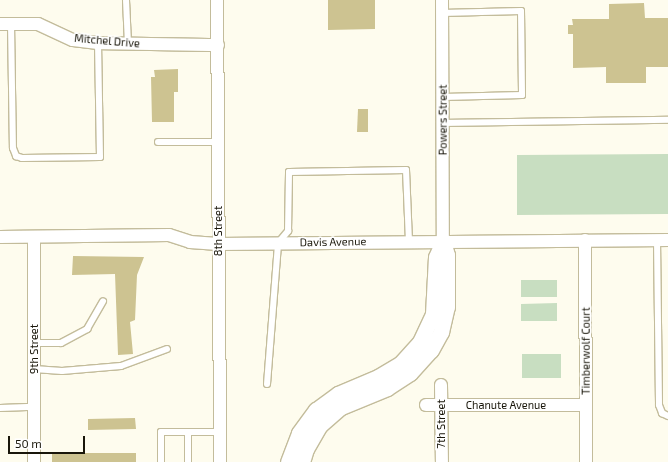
<!DOCTYPE html>
<html>
<head>
<meta charset="utf-8">
<style>
	body { margin:0 }
	#map { position:relative; width:668px; height:462px; overflow:hidden; background:#fefcee; font-family:"Exo 2",sans-serif }
	div>[style] { position:absolute }
	.green>* { inset:0; background:#c8dec1 }
	.building>* { inset:0; background:#cdc391 }
	.roads { filter:drop-shadow(1px 0 #c3bc9b) drop-shadow(-1px 0 #c3bc9b) drop-shadow(0 1px #c3bc9b) drop-shadow(0 -1px #c3bc9b) }
	.service>* { height:6px; margin:-3px; padding:0 3px; transform-origin:3px; border-radius:3px; background:#fff }
	.minor>* { height:12px; margin:-6px; padding:0 6px; transform-origin:6px; border-radius:6px; background:#fff }
	.tertiary>* { height:15px; margin:-7.5px; padding:0 7.5px; transform-origin:7.5px; border-radius:7.5px; background:#fff }
	span { translate:-50% -50%; white-space:nowrap; text-align:center; line-height:1.15; -webkit-text-stroke:3.5px #fff; paint-order:stroke }
	.street-label { font-size:11px; color:#19160a }
	.scale { position:absolute; left:8px; top:436px; width:77px; height:18px; box-sizing:border-box; border:2px solid #19160a; border-top:0; padding-left:5px; font-size:12px; line-height:14px; white-space:nowrap; color:#19160a; -webkit-text-stroke:3px #fff; paint-order:stroke }
</style>
</head>
<body>
<div id="map">
	<div class="green">
		<i style="clip-path:polygon(668px 154px,668px 214px,517px 215px,517px 155px)"></i>
		<i style="clip-path:polygon(521px 280px,557px 280px,557px 297px,521px 297px)"></i>
		<i style="clip-path:polygon(557px 303px,557px 321px,521px 321px,521px 304px)"></i>
		<i style="clip-path:polygon(561px 354px,561px 378px,522px 378px,522px 354px)"></i>
	</div>
	<div class="building">
		<i style="clip-path:polygon(328px 0,375px 0,375px 29px,328px 30px)"></i>
		<i style="clip-path:polygon(644px 3px,645px 18px,668px 18px,668px 67px,646px 67px,646px 83px,606px 83px,606px 67px,573px 68px,573px 34px,568px 34px,568px 25px,573px 25px,572px 19px,609px 19px,609px 4px)"></i>
		<i style="clip-path:polygon(178px 69px,178px 92px,174px 92px,174px 122px,152px 122px,151px 77px,155px 77px,154px 70px)"></i>
		<i style="clip-path:polygon(358px 109px,368px 109px,368px 132px,357px 132px)"></i>
		<i style="clip-path:polygon(73px 256px,144px 257px,137px 275px,135px 320px,130px 322px,133px 354px,118px 355px,115px 274px,72px 275px)"></i>
		<i style="clip-path:polygon(135px 418px,136px 429px,88px 430px,88px 419px)"></i>
		<i style="clip-path:polygon(52px 453px,136px 453px,136px 462px,52px 462px)"></i>
	</div>
	<div class="roads">
		<div class="service">
			<i style="left:126px;top:0;width:44px;rotate:87.4deg"></i>
			<i style="left:442px;top:13px;width:79px;rotate:-1.5deg"></i>
			<i style="left:521px;top:11px;width:84px;rotate:89.3deg"></i>
			<i style="left:522px;top:95px;width:79px;rotate:178.5deg"></i>
			<i style="left:11px;top:24px;width:124px;rotate:89.1deg"></i>
			<i style="left:13px;top:148px;width:9px;rotate:69deg"></i>
			<i style="left:16px;top:156px;width:6px;rotate:18deg"></i>
			<i style="left:22px;top:158px;width:78px;rotate:-0.7deg"></i>
			<i style="left:100px;top:157px;width:114px;rotate:-91deg"></i>
			<i style="left:443px;top:123px;width:225px;rotate:-0.8deg"></i>
			<i style="left:158px;top:142px;width:60px"></i>
			<i style="left:657px;top:240px;width:165px;rotate:89.3deg"></i>
			<i style="left:659px;top:405px;width:9px;rotate:69deg"></i>
			<i style="left:662px;top:413px;width:7px;rotate:27deg"></i>
			<i style="left:34px;top:343px;width:27px"></i>
			<i style="left:61px;top:343px;width:30px;rotate:-28deg"></i>
			<i style="left:87px;top:329px;width:32px;rotate:-60deg"></i>
			<i style="left:34px;top:369px;width:28px;rotate:4deg"></i>
			<i style="left:62px;top:371px;width:59px;rotate:-4.8deg"></i>
			<i style="left:121px;top:366px;width:49px;rotate:-20.3deg"></i>
			<i style="left:267px;top:384px;width:141px;rotate:-85.5deg"></i>
			<i style="left:278px;top:243px;width:16px;rotate:-50deg"></i>
			<i style="left:288px;top:231px;width:59px;rotate:-89deg"></i>
			<i style="left:289px;top:172px;width:117px;rotate:-1deg"></i>
			<i style="left:406px;top:170px;width:71px;rotate:87.6deg"></i>
			<i style="left:0;top:408px;width:34px;rotate:-2deg"></i>
			<i style="left:188px;top:432px;width:32px"></i>
			<i style="left:161px;top:462px;width:30px;rotate:-90deg"></i>
			<i style="left:161px;top:432px;width:27px"></i>
			<i style="left:188px;top:432px;width:30px;rotate:90deg"></i>
		</div>
		<div class="minor">
			<i style="left:217px;top:0;width:462px;rotate:89.6deg"></i>
			<i style="left:442px;top:0;width:241px;rotate:89.8deg"></i>
			<i style="left:0;top:24px;width:38px"></i>
			<i style="left:38px;top:24px;width:38px;rotate:25deg"></i>
			<i style="left:73px;top:40px;width:25px;rotate:7deg"></i>
			<i style="left:98px;top:43px;width:120px;rotate:1deg"></i>
			<i style="left:0;top:237px;width:169px;rotate:-0.7deg"></i>
			<i style="left:169px;top:235px;width:22px;rotate:18deg"></i>
			<i style="left:190px;top:242px;width:28px;rotate:4deg"></i>
			<i style="left:218px;top:244px;width:450px;rotate:-0.5deg"></i>
			<i style="left:34px;top:237px;width:225px;rotate:90deg"></i>
			<i style="left:585px;top:240px;width:222px;rotate:89.7deg"></i>
			<i style="left:441px;top:385px;width:77px;rotate:89.3deg"></i>
			<i style="left:426px;top:405px;width:160px"></i>
		</div>
		<div class="tertiary">
			<i style="left:288px;top:462px;width:31px;rotate:-69deg"></i>
			<i style="left:299px;top:433px;width:29px;rotate:-54deg"></i>
			<i style="left:316px;top:410px;width:27px;rotate:-36deg"></i>
			<i style="left:338px;top:394px;width:43px;rotate:-23deg"></i>
			<i style="left:378px;top:377px;width:27px;rotate:-31deg"></i>
			<i style="left:401px;top:363px;width:28px;rotate:-48deg"></i>
			<i style="left:420px;top:342px;width:31px;rotate:-65deg"></i>
			<i style="left:433px;top:314px;width:57px;rotate:-87deg"></i>
			<i style="left:436px;top:257px;width:17px;rotate:-66deg"></i>
			<i style="left:302px;top:462px;width:14px;rotate:-73deg"></i>
			<i style="left:306px;top:449px;width:28px;rotate:-60deg"></i>
			<i style="left:320px;top:425px;width:28px;rotate:-41deg"></i>
			<i style="left:341px;top:407px;width:50px;rotate:-22.4deg"></i>
			<i style="left:387px;top:388px;width:27px;rotate:-33deg"></i>
			<i style="left:410px;top:373px;width:31px;rotate:-48deg"></i>
			<i style="left:431px;top:350px;width:21px;rotate:-61deg"></i>
			<i style="left:441px;top:332px;width:26px;rotate:-77deg"></i>
			<i style="left:447px;top:307px;width:52px;rotate:-90deg"></i>
			<i style="left:447px;top:255px;width:15px;rotate:-106deg"></i>
		</div>
	</div>
	<div class="street-label">
		<span style="left:107px;top:41px;rotate:5deg">Mitchel Drive</span>
		<span style="left:443px;top:120px;rotate:-90deg">Powers Street</span>
		<span style="left:218px;top:231px;rotate:-90deg">8th Street</span>
		<span style="left:333px;top:242px;rotate:-1deg">Davis Avenue</span>
		<span style="left:34px;top:349px;rotate:-90deg">9th Street</span>
		<span style="left:586px;top:351px;rotate:-90deg">Timberwolf Court</span>
		<span style="left:506px;top:405px">Chanute Avenue</span>
		<span style="left:441px;top:424px;rotate:-90deg">7th Street</span>
	</div>
	<div class="scale">50 m</div>
</div>
</body>
</html>
